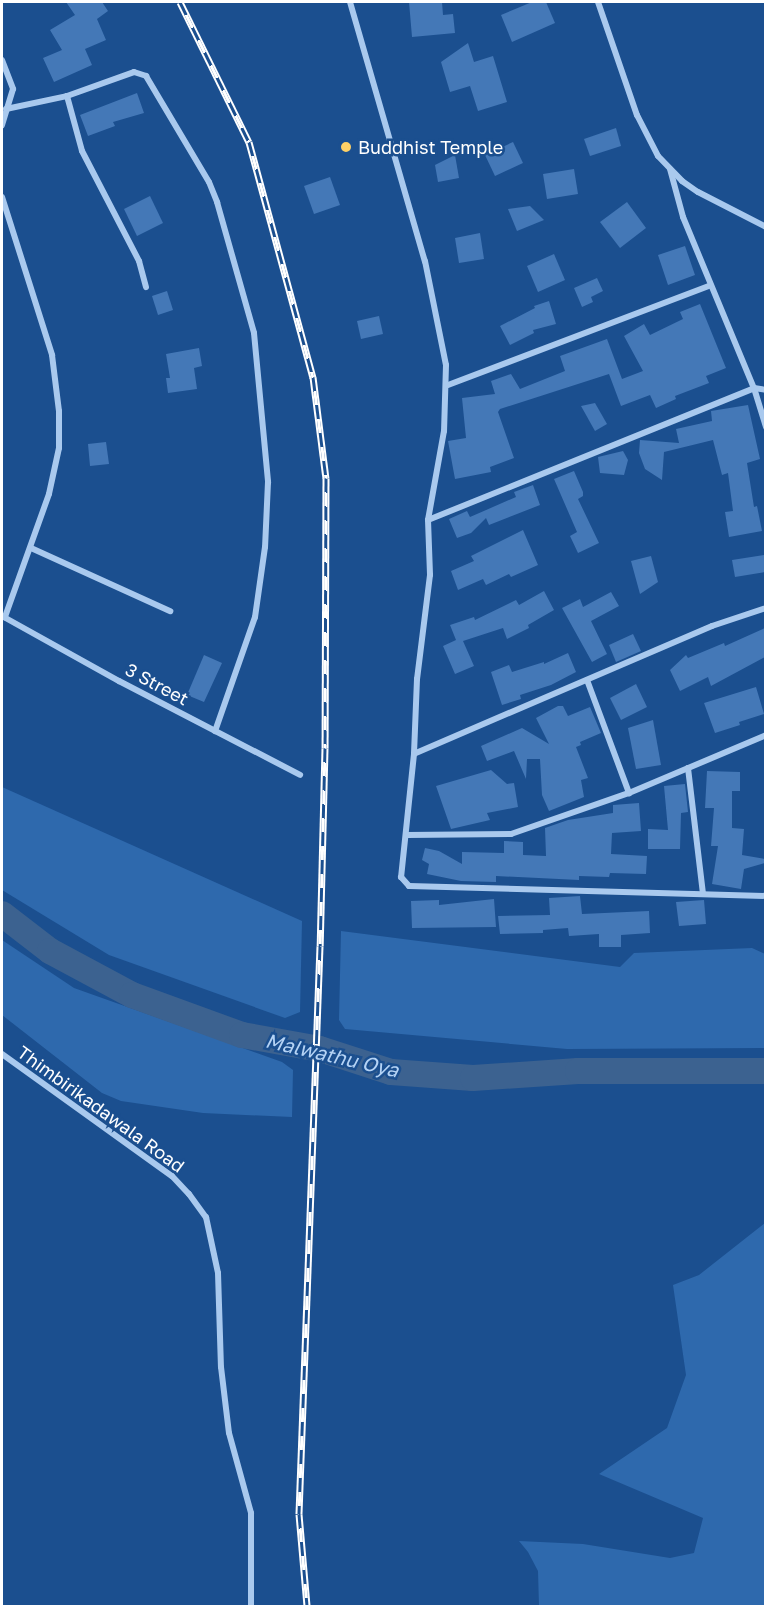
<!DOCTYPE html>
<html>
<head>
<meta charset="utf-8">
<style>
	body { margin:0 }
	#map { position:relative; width:767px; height:1608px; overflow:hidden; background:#1b4f8f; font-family:"Golos Text",sans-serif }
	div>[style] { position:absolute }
	.green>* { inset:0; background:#2e69ad }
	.river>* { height:26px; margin:-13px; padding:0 13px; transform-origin:13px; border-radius:13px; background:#3c6290 }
	.building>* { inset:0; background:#4478b7 }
	.street>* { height:6px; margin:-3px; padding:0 3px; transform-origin:3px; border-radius:3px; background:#a9c9ee }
	.rail>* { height:7px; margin-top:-3.5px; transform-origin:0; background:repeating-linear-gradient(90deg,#1b4f8f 0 14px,#fff 0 28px); box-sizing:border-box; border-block:2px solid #fff }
	.dots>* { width:16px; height:16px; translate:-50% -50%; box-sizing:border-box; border:3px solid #1b4f8f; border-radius:50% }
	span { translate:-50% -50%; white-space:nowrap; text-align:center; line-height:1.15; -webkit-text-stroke:5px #1b4f8f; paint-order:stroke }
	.poi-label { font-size:18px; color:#fff }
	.left { translate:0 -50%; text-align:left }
	.street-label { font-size:18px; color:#fff }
	.water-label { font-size:20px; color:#b5d3f5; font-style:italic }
	.frame { position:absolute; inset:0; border:3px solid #fff; pointer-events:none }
</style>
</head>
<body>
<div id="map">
	<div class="green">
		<i style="clip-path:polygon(2px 787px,302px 921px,300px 1012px,285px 1018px,109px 955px,2px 890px)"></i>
		<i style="clip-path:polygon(341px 931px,620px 967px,634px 953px,752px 948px,765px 954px,765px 1048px,567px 1049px,345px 1029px,339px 1020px)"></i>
		<i style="clip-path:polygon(2px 940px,74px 988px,282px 1062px,293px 1070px,292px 1117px,203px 1113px,121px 1101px,102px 1093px,2px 1015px)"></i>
		<i style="clip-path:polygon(765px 1223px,765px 1606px,539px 1606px,538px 1571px,528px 1552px,519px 1541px,583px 1544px,670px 1558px,694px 1553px,703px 1518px,599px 1474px,667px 1428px,686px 1375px,673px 1285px,699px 1275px)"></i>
	</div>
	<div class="river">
		<i style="left:2px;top:914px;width:61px;rotate:37.6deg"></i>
		<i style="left:50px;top:951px;width:93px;rotate:28.2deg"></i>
		<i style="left:132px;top:995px;width:117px;rotate:20deg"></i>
		<i style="left:242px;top:1035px;width:79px;rotate:10.2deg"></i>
		<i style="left:320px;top:1049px;width:75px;rotate:17.9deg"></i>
		<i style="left:391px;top:1072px;width:82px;rotate:4.2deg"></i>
		<i style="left:473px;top:1078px;width:105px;rotate:-3.8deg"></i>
		<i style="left:578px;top:1071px;width:188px"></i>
	</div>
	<div class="building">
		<i style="clip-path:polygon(66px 2px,102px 2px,108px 11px,97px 19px,106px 40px,85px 49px,92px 65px,54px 82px,43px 58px,62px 50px,50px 30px,75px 15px)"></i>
		<i style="clip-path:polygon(409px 2px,442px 2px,443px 15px,453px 14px,455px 33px,412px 37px)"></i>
		<i style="clip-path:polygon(532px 2px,546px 2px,555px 23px,512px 42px,501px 15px)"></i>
		<i style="clip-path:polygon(468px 43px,474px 62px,493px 56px,507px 102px,478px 111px,470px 86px,450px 92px,441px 62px)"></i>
		<i style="clip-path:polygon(137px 93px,144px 113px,113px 122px,115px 126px,88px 136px,80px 115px)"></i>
		<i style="clip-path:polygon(616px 128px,621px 146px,590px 156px,584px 139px)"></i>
		<i style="clip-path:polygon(513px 142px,523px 163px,495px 176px,485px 155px)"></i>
		<i style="clip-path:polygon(455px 155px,459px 178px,438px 182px,435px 165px)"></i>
		<i style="clip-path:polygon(574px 169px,578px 194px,547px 199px,543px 174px)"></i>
		<i style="clip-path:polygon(330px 177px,340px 205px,314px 214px,304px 186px)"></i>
		<i style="clip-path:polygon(150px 196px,163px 223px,137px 236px,124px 209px)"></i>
		<i style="clip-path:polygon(627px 202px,646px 228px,620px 248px,600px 222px)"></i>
		<i style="clip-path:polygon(530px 206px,544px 220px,517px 231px,508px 209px)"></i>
		<i style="clip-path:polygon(480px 233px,484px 259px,459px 263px,455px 238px)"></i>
		<i style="clip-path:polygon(685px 246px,695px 275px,668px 285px,658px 255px)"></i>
		<i style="clip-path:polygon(554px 254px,565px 280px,538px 292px,527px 266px)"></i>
		<i style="clip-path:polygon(597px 278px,603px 291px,591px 297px,593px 302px,582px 307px,574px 288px)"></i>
		<i style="clip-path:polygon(167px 291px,173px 310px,158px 315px,152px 296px)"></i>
		<i style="clip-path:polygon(549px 301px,556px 324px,533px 330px,534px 333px,510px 345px,500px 326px,535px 308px,534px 306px)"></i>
		<i style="clip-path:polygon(700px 304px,726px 368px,706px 376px,709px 383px,675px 396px,676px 399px,656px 408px,650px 395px,621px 406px,609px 374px,500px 409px,498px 412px,514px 458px,490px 467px,491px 472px,455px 479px,448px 441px,466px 438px,462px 398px,495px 394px,491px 381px,511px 374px,520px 389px,565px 371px,560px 356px,607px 339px,622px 379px,643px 371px,624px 336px,644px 324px,650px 335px,683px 319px,680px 312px)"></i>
		<i style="clip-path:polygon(379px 316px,383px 334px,361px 339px,357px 321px)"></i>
		<i style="clip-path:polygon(199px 348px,202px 366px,194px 368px,197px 389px,168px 393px,166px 378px,170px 378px,166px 354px)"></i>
		<i style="clip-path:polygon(595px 403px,607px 424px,595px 431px,581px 406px)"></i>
		<i style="clip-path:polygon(748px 405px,760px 459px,747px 463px,754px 507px,757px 506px,762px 531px,729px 537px,725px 512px,733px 511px,728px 473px,722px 475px,713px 440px,664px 452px,662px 480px,645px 469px,639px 453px,640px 440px,679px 443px,676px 429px,712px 421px,711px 411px)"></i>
		<i style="clip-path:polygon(106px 442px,109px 464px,90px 466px,88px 444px)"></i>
		<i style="clip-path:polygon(623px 451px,628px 460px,624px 475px,600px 473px,598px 457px)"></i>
		<i style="clip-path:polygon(574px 471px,583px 492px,583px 496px,578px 499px,599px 543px,578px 553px,570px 536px,577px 532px,554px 479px)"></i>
		<i style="clip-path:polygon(533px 485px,540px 505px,489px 525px,486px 518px,471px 533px,457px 538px,449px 519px,467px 511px,470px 517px,516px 497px,514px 492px)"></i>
		<i style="clip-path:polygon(523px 530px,538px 565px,511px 577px,509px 574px,486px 585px,483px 579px,458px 590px,451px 571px,474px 561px,471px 556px)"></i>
		<i style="clip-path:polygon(764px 555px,765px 572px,735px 577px,732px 560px)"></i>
		<i style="clip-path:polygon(651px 556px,658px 582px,640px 594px,631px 561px)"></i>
		<i style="clip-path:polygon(544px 591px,554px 610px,528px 625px,529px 628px,507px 639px,503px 628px,463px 641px,474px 666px,455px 674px,443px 646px,456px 640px,450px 625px,474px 617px,475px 620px,516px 600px,519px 605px)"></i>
		<i style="clip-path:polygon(611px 592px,619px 606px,591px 621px,607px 654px,592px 662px,562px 608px,580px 599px,583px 607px)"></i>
		<i style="clip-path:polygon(765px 628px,765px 657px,711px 686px,708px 677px,680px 691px,670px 670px,686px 655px,688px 658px,724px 643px,725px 646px)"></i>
		<i style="clip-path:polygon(633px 634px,641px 651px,616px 662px,609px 645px)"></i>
		<i style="clip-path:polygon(568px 653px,576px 672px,551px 685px,520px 695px,521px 699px,502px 705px,491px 672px,509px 665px,512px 672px,544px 662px,544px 664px)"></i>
		<i style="clip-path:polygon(204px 655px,222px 663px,204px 702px,187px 695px)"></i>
		<i style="clip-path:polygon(636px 684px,647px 707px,621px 720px,610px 698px)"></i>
		<i style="clip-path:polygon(756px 687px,764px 714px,739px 722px,740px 725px,715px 733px,704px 703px)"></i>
		<i style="clip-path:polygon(558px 706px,563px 706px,568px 716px,590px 707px,601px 733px,580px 742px,581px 745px,576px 747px,588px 778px,581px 780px,584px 797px,549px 811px,542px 795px,540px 759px,527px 759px,526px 779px,514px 751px,487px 761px,481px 746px,522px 728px,549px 744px,536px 718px)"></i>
		<i style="clip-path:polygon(653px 720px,661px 765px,636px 769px,628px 728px)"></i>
		<i style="clip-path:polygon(491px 770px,507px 784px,514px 783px,518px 807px,487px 813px,490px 820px,451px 829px,436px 786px)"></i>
		<i style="clip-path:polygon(707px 771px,740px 772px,740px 791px,732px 791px,732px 828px,744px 829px,742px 855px,765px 859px,765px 863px,744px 869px,741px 889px,712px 884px,718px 846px,711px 846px,714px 808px,705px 808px)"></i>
		<i style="clip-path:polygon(685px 784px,688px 812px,681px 813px,680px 849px,648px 849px,648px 829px,668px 830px,664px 786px)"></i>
		<i style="clip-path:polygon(639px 803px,641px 831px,612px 833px,611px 854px,647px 856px,646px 874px,610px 873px,609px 877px,579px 876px,579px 880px,496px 876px,496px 882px,461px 881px,427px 874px,429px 864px,422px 860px,425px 848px,439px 851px,462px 864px,462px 852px,504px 853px,504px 841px,523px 842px,523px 855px,546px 856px,545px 828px,568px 820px,613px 813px,613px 805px)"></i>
		<i style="clip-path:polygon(580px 896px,582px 914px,649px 911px,650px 933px,621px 935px,621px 947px,599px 947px,599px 934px,569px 936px,568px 928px,543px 930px,543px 933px,500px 934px,498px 916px,550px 915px,549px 898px)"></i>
		<i style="clip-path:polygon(494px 899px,496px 927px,412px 928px,411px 901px,439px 900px,439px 905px)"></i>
		<i style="clip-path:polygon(704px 900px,706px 924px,679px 926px,676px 902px)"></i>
	</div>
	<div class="street">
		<i style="left:350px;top:2px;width:270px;rotate:73.9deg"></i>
		<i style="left:425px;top:261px;width:106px;rotate:78.6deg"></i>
		<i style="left:446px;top:365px;width:66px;rotate:91.7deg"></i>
		<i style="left:444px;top:431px;width:90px;rotate:100.2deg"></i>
		<i style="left:428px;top:520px;width:55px;rotate:87.9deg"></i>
		<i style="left:430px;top:575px;width:105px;rotate:97.1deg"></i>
		<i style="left:417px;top:679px;width:75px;rotate:92.3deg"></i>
		<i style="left:598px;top:2px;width:120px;rotate:71deg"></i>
		<i style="left:637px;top:115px;width:46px;rotate:62.9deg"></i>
		<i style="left:658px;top:156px;width:35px;rotate:46deg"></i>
		<i style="left:682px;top:181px;width:19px;rotate:35deg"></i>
		<i style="left:698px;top:192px;width:76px;rotate:27.2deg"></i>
		<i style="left:2px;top:60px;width:31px;rotate:69deg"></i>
		<i style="left:13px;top:89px;width:38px;rotate:107deg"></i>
		<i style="left:67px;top:96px;width:57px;rotate:74.7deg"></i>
		<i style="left:82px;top:151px;width:124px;rotate:62.6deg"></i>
		<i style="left:139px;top:261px;width:27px;rotate:75deg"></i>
		<i style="left:6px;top:109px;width:62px;rotate:-12deg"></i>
		<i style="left:67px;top:96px;width:71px;rotate:-19.7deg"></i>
		<i style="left:134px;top:72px;width:13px;rotate:18deg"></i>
		<i style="left:146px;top:76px;width:123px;rotate:59.3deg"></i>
		<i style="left:209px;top:182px;width:22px;rotate:68deg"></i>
		<i style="left:217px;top:202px;width:136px;rotate:74.2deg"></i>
		<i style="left:254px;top:333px;width:150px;rotate:84.6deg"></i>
		<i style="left:268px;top:482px;width:65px;rotate:92.6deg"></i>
		<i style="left:265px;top:547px;width:71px;rotate:98.1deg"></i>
		<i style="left:255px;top:617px;width:121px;rotate:109.3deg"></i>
		<i style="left:670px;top:169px;width:50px;rotate:74.8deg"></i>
		<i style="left:683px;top:217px;width:185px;rotate:67.5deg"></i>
		<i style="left:754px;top:388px;width:41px;rotate:72.9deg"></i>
		<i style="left:2px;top:197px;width:166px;rotate:72.4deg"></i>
		<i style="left:52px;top:355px;width:56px;rotate:82.9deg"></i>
		<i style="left:59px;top:411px;width:37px;rotate:90deg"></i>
		<i style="left:59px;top:448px;width:47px;rotate:102.3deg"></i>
		<i style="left:49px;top:494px;width:131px;rotate:109.7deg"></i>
		<i style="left:448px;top:385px;width:281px;rotate:-20.8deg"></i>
		<i style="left:428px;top:520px;width:352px;rotate:-22deg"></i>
		<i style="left:754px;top:388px;width:12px;rotate:9deg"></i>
		<i style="left:31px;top:548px;width:153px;rotate:24.4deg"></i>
		<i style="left:766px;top:608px;width:57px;rotate:161.6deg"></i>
		<i style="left:712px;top:626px;width:324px;rotate:156.8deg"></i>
		<i style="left:414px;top:754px;width:124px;rotate:96deg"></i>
		<i style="left:401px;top:877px;width:12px;rotate:48deg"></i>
		<i style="left:409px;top:886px;width:357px;rotate:1.6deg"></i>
		<i style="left:2px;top:616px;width:134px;rotate:29.1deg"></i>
		<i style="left:119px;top:681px;width:204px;rotate:27.4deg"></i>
		<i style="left:587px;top:680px;width:121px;rotate:69.6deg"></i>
		<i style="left:688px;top:768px;width:126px;rotate:83.2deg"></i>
		<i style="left:407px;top:835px;width:104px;rotate:-0.6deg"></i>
		<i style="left:511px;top:834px;width:125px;rotate:-19.2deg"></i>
		<i style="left:629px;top:793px;width:149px;rotate:-22.9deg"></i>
		<i style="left:2px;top:1054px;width:209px;rotate:35.7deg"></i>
		<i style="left:172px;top:1176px;width:25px;rotate:47deg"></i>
		<i style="left:189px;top:1194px;width:29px;rotate:54deg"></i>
		<i style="left:206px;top:1217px;width:57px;rotate:77.9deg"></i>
		<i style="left:218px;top:1273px;width:94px;rotate:88.2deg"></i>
		<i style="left:221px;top:1367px;width:66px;rotate:83.1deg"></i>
		<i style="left:229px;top:1433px;width:83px;rotate:74.6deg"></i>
		<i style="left:251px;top:1513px;width:93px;rotate:90deg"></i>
	</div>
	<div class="rail">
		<i style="left:180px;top:2px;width:156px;rotate:63.8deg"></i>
		<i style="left:249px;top:142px;width:244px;rotate:74.8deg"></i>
		<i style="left:313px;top:377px;width:102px;rotate:82.7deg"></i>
		<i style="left:326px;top:478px;width:270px;rotate:90.2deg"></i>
		<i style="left:325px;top:748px;width:198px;rotate:91.4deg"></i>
		<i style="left:320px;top:946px;width:568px;rotate:92.12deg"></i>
		<i style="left:299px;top:1514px;width:92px;rotate:85deg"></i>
	</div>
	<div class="dots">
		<i style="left:346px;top:147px;background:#ffd166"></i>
	</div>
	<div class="poi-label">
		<span class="left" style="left:358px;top:147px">Buddhist Temple</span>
	</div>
	<div class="street-label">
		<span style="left:157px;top:684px;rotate:28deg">3 Street</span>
		<span style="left:101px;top:1109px;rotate:36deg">Thimbirikadawala Road</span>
	</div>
	<div class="water-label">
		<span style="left:332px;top:1055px;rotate:13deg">Malwathu Oya</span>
	</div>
	<div class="frame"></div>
</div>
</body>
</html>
